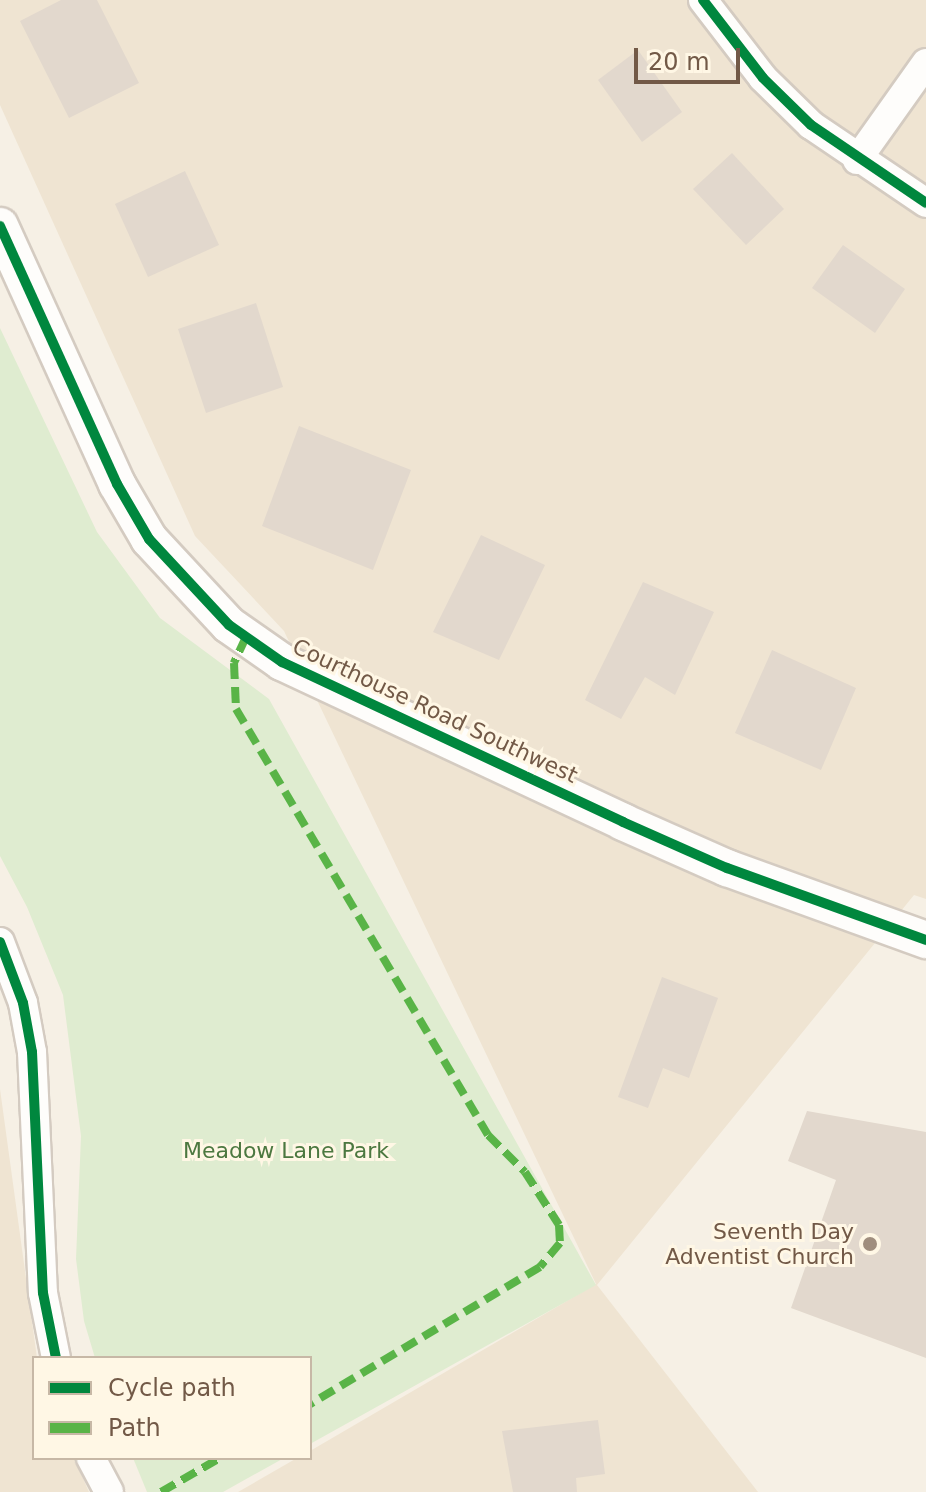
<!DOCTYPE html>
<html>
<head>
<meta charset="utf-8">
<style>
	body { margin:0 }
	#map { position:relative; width:926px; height:1492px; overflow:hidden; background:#f6f0e5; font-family:"DejaVu Sans",sans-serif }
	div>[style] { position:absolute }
	.residential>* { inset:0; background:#efe4d2 }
	.green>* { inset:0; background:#dfecd0 }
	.building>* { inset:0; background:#e2d8cd }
	.roads { filter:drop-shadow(2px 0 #d4cbc1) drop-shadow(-2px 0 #d4cbc1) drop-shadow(0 2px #d4cbc1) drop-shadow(0 -2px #d4cbc1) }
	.minor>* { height:28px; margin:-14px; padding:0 14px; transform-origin:14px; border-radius:14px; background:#fefdfb }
	.tertiary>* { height:36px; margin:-18px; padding:0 18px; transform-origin:18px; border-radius:18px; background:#fefdfb }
	.quiet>* { height:8px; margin-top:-4px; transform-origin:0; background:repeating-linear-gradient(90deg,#59b447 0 16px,transparent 0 24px) }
	.cycleway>* { height:10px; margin:-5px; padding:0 5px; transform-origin:5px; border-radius:5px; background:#00873e }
	.dots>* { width:22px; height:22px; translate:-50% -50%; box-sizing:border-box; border:4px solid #fff7e5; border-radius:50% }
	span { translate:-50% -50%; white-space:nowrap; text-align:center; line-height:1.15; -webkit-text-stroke:6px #fff7e5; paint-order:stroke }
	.street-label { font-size:22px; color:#725947 }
	.park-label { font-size:22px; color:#4c7840 }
	.poi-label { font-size:22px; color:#725947 }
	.right { translate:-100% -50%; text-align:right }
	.legend { position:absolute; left:32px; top:1356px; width:280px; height:104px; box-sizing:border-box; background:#fff7e5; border:2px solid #c7b8a6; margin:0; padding:10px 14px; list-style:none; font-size:24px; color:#725947 }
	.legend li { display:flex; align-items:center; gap:16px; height:40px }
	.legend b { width:40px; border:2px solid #c7b8a6 }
	.scale { position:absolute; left:634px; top:48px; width:106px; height:36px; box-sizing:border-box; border:4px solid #725947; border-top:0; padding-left:10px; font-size:24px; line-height:28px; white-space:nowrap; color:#725947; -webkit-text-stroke:6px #fff7e5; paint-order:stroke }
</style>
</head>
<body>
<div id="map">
	<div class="residential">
		<i style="clip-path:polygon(0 0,926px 0,926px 899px,914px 895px,597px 1285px,758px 1492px,238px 1492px,297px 1458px,310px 1458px,310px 1451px,596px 1284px,284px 631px,195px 536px,0 105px)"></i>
		<i style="clip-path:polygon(0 1089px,37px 1358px,34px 1458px,74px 1458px,89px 1492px,0 1492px)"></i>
	</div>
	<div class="green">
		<i style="clip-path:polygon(0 328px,97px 532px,160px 618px,269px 699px,596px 1285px,310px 1444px,310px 1358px,95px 1358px,84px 1321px,76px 1259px,81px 1136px,63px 995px,27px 907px,0 856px)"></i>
		<i style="clip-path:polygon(133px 1458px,284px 1458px,223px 1492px,147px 1492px)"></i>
	</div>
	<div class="building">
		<i style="clip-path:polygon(61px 0,97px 0,139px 83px,69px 118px,20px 21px)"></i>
		<i style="clip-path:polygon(638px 50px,682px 112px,642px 142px,598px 80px)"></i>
		<i style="clip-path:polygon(732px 153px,784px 209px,746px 245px,693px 189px)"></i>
		<i style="clip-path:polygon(185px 171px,219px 245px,148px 277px,115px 204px)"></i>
		<i style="clip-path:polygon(843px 245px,905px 289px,875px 333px,812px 288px)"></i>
		<i style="clip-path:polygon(256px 303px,283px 387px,206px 413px,178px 329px)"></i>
		<i style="clip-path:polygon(299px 426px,411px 470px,373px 570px,262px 526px)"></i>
		<i style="clip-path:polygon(481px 535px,545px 565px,499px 660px,433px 632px)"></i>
		<i style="clip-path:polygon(643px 582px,714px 612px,675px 695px,645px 677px,621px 719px,585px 700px)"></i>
		<i style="clip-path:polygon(772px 650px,856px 688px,821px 770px,735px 733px)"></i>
		<i style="clip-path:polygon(662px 977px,718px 998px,689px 1078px,663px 1068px,648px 1108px,618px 1097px)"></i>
		<i style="clip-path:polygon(807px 1111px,926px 1132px,926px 1358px,791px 1308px,836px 1180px,788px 1161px)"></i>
		<i style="clip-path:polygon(598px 1420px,605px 1474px,576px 1478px,577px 1492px,513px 1492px,502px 1431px)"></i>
	</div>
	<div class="roads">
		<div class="minor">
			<i style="left:703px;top:0;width:98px;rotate:52.4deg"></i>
			<i style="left:763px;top:78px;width:67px;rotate:44.4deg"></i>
			<i style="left:811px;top:125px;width:139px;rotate:34.1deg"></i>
			<i style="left:857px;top:160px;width:119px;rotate:-54.6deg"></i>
			<i style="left:0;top:942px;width:65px;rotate:69.3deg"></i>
			<i style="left:23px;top:1003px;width:50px;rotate:79.6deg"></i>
			<i style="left:32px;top:1052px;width:241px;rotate:87.4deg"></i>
			<i style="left:43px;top:1293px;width:66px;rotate:78.7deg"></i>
			<i style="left:91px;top:1458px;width:38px;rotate:62deg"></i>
		</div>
		<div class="tertiary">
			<i style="left:0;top:226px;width:283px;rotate:65.6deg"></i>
			<i style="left:117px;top:484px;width:64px;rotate:59.8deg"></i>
			<i style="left:149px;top:539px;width:117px;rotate:47.1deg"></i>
			<i style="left:229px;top:625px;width:65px;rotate:34.9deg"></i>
			<i style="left:282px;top:662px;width:377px;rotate:25.1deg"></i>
			<i style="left:623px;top:822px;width:114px;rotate:23.9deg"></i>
			<i style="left:727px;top:868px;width:212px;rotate:19.9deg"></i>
		</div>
	</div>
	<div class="quiet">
		<i style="left:246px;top:637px;width:29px;rotate:115deg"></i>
		<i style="left:234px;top:663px;width:46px;rotate:87.5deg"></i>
		<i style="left:236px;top:709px;width:495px;rotate:59.4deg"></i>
		<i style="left:488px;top:1135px;width:52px;rotate:45deg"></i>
		<i style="left:525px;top:1172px;width:63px;rotate:57.3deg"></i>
		<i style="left:559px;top:1225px;width:18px;rotate:87deg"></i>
		<i style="left:560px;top:1243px;width:31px;rotate:130deg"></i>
		<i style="left:540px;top:1267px;width:268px;rotate:149.2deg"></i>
		<i style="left:161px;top:1492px;width:68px;rotate:-30deg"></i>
	</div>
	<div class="cycleway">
		<i style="left:703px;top:0;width:98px;rotate:52.4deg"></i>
		<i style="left:763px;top:78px;width:67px;rotate:44.4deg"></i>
		<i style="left:811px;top:125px;width:139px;rotate:34.1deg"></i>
		<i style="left:0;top:226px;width:283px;rotate:65.6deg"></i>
		<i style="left:117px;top:484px;width:64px;rotate:59.8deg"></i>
		<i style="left:149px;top:539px;width:117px;rotate:47.1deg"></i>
		<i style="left:229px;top:625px;width:65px;rotate:34.9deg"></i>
		<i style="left:282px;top:662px;width:377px;rotate:25.1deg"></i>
		<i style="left:623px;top:822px;width:114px;rotate:23.9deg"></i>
		<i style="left:727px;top:868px;width:212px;rotate:19.9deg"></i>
		<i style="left:0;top:942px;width:65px;rotate:69.3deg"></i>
		<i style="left:23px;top:1003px;width:50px;rotate:79.6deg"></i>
		<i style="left:32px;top:1052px;width:241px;rotate:87.4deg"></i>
		<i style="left:43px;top:1293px;width:66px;rotate:78.7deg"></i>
	</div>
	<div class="dots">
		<i style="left:870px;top:1244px;background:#a08e7e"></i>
	</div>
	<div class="street-label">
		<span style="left:435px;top:711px;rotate:25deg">Courthouse Road Southwest</span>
	</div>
	<div class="park-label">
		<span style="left:286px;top:1151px">Meadow Lane Park</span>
	</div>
	<div class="poi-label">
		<span class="right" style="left:854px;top:1244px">Seventh Day<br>Adventist Church</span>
	</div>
	<ul class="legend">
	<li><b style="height:10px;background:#00873e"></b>Cycle path</li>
	<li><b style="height:10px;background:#59b447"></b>Path</li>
	</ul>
	<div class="scale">20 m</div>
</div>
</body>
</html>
